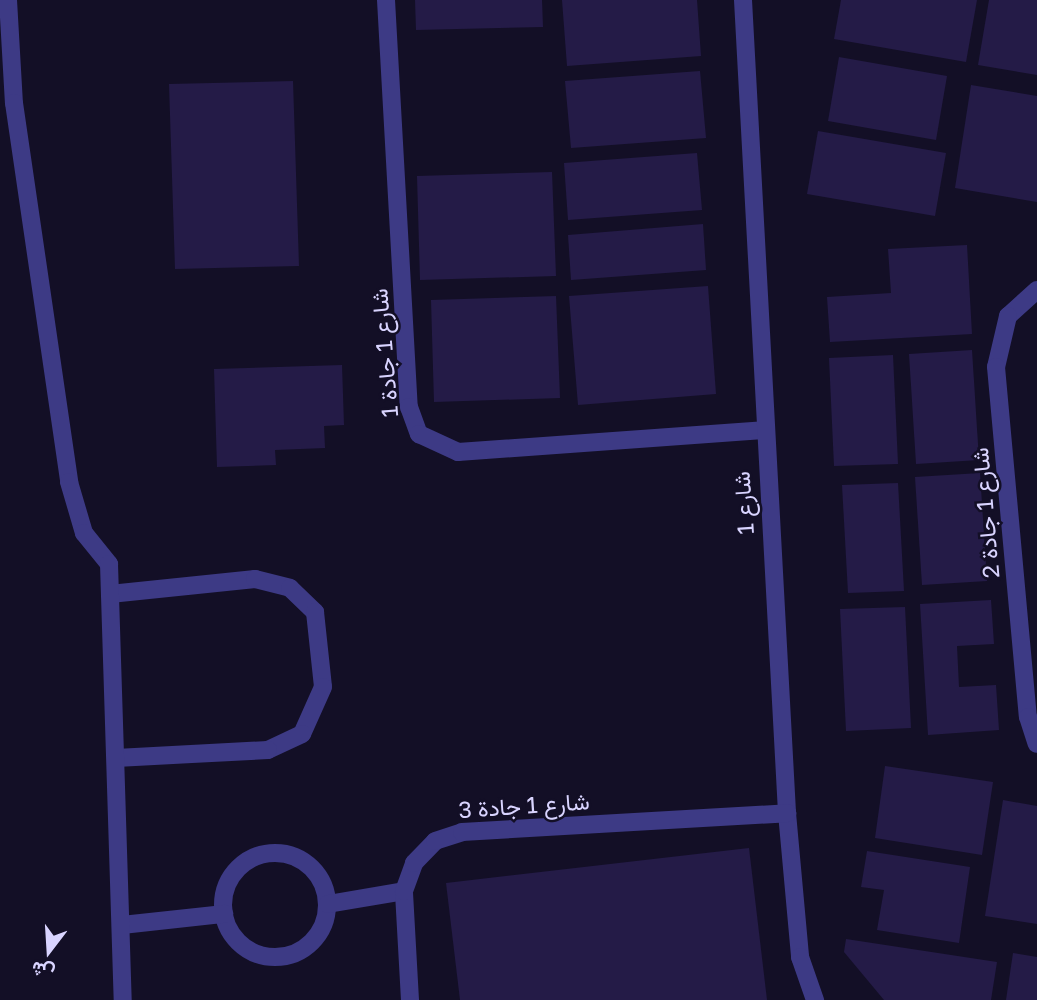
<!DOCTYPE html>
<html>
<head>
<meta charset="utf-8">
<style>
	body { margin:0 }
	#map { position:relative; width:1037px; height:1000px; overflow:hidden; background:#130f26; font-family:"Golos Text",Vazirmatn,sans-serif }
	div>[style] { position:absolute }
	.building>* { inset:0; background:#241b47 }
	.service>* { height:18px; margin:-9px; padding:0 9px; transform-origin:9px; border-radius:9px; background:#3d3a85 }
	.service>.ring { margin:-9px; padding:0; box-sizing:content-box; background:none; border:18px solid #3d3a85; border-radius:50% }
	.minor>* { height:18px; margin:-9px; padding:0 9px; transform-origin:9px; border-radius:9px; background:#3d3a85 }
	span { translate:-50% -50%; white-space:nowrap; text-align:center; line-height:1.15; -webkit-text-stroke:5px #130f26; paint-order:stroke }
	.street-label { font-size:23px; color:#d9d4ff }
	.north { position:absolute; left:14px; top:916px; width:70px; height:70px; -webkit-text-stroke:5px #130f26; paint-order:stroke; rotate:197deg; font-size:19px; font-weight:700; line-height:28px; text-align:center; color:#d9d4ff }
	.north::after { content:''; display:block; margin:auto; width:24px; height:32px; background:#d9d4ff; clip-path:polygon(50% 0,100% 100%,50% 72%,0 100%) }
</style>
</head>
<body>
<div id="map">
	<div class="building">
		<i style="clip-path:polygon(415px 0,542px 0,543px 27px,416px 30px)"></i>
		<i style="clip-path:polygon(562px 0,697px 0,701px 56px,567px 66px)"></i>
		<i style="clip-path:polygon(841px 0,977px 0,966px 62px,834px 39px)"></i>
		<i style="clip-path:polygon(989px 0,1037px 0,1037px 75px,978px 65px)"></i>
		<i style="clip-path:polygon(839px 57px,947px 76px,936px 140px,828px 121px)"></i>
		<i style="clip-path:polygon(700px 71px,706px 138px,571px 148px,565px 81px)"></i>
		<i style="clip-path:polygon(293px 81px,299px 266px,175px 269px,169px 84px)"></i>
		<i style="clip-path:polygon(971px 85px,1037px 96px,1037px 202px,955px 188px)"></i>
		<i style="clip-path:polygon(818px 131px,946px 153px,935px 216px,807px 194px)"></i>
		<i style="clip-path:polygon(697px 153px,702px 210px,568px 220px,564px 163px)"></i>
		<i style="clip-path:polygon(552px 172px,556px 276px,420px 280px,417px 176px)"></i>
		<i style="clip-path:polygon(703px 224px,706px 270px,571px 280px,568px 235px)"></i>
		<i style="clip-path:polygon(967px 245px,972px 334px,830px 342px,827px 297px,891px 293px,888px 249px)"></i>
		<i style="clip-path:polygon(708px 286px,716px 394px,578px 405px,569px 296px)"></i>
		<i style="clip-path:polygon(556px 296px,560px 398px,434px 402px,431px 300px)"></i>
		<i style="clip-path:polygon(972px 350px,979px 460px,916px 464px,909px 354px)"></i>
		<i style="clip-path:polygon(893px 355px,898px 464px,834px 466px,829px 358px)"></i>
		<i style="clip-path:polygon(342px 365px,344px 425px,324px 426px,325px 448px,275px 450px,276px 465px,217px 467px,214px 369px)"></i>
		<i style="clip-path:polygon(980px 473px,987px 581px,922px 585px,915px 477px)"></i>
		<i style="clip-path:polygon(898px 483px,904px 591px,848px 593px,842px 485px)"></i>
		<i style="clip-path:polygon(991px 600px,994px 644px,957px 646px,959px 687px,996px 685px,999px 730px,928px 735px,920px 604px)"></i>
		<i style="clip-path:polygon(905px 607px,911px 728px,846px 731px,840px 609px)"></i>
		<i style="clip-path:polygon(885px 766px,993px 782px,982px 855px,875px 838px)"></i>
		<i style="clip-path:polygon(1003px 800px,1037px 806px,1037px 924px,985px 916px)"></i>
		<i style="clip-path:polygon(749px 848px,767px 1000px,460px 1000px,446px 883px)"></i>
		<i style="clip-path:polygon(867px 851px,970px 867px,959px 943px,877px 930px,884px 890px,861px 887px)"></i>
		<i style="clip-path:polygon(846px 939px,997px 962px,991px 1000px,884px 1000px,844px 952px)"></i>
		<i style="clip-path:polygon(1013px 953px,1037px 957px,1037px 1000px,1006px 1000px)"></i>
	</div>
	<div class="service">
		<i style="left:8px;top:0;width:103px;rotate:86.7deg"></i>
		<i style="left:14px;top:103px;width:383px;rotate:81.7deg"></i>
		<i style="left:69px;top:482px;width:53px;rotate:73.6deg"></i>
		<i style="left:84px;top:533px;width:40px;rotate:51deg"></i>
		<i style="left:110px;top:594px;width:146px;rotate:-5.9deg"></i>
		<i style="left:255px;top:579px;width:36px;rotate:14deg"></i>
		<i style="left:290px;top:588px;width:35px;rotate:44deg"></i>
		<i style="left:315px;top:612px;width:75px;rotate:83.9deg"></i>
		<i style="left:323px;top:687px;width:51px;rotate:114.1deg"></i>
		<i style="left:302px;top:734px;width:38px;rotate:155deg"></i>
		<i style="left:268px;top:750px;width:152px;rotate:177deg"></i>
		<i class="ring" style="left:223px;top:853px;width:86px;height:86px"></i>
		<i style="left:328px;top:904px;width:77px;rotate:-9.7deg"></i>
		<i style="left:122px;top:925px;width:103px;rotate:-6.2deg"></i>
	</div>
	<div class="minor">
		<i style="left:386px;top:0;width:408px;rotate:86.8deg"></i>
		<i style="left:409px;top:407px;width:29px;rotate:70deg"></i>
		<i style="left:419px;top:434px;width:43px;rotate:24.8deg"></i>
		<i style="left:458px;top:452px;width:306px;rotate:-4.1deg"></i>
		<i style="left:743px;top:0;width:814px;rotate:86.9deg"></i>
		<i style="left:787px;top:813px;width:145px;rotate:84.8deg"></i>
		<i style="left:800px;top:957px;width:46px;rotate:70.8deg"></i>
		<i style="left:1037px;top:290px;width:39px;rotate:138deg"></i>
		<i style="left:1008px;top:316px;width:52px;rotate:103.2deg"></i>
		<i style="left:996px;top:367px;width:351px;rotate:84.8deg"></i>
		<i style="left:1028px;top:717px;width:28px;rotate:72deg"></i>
		<i style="left:109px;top:564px;width:436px;rotate:88.2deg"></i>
		<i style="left:410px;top:1000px;width:109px;rotate:-93.2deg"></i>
		<i style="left:404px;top:891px;width:30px;rotate:-70deg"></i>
		<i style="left:414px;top:863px;width:30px;rotate:-46deg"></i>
		<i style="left:435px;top:841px;width:28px;rotate:-18deg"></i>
		<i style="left:462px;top:832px;width:326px;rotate:-3.3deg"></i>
	</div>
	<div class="street-label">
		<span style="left:384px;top:353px;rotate:-95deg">شارع 1 جادة 1</span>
		<span style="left:743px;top:503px;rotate:-94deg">شارع 1</span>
		<span style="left:985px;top:513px;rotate:-95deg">شارع 1 جادة 2</span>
		<span style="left:524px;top:805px;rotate:-4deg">شارع 1 جادة 3</span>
	</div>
	<div class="north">ش</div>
</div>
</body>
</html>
